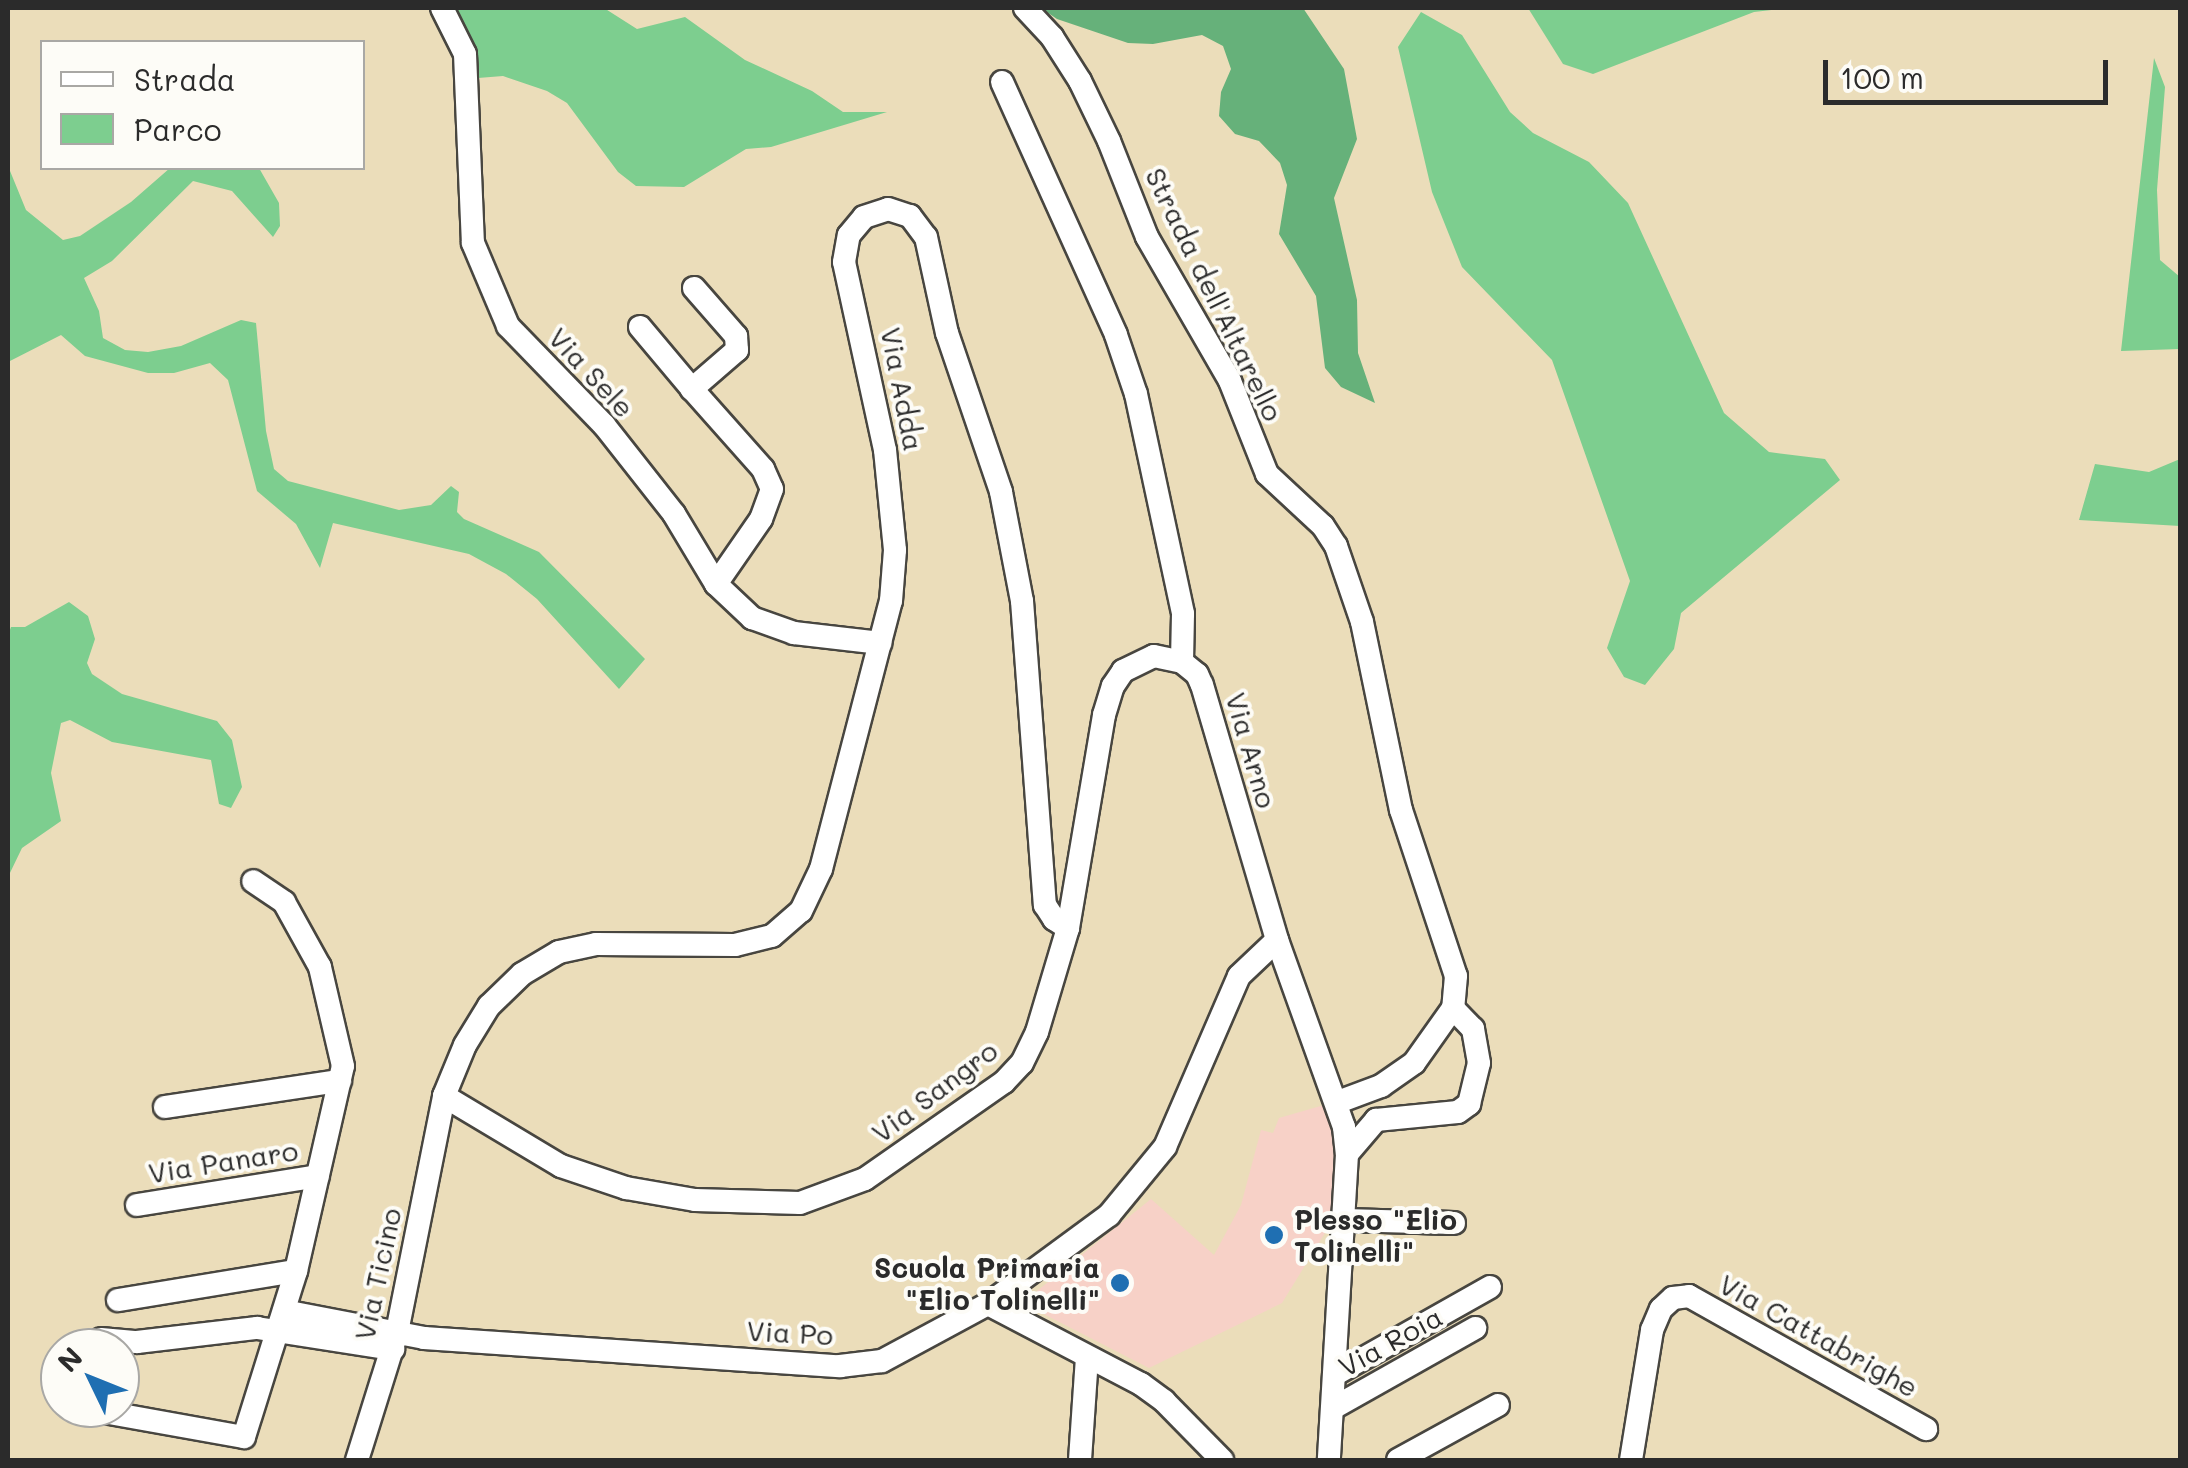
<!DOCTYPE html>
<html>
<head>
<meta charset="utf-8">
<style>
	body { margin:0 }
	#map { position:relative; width:2188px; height:1468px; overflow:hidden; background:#ebddba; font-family:Mali,sans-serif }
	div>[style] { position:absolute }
	.built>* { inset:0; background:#f7d1c7 }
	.green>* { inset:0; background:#7dce8f }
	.forest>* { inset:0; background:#66b17a }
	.roads { filter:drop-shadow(2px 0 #484640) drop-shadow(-2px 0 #484640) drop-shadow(0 2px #484640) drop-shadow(0 -2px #484640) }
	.minor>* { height:22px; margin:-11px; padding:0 11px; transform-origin:11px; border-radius:11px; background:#fff }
	.dots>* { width:28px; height:28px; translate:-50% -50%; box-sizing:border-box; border:5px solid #fdfcf7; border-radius:50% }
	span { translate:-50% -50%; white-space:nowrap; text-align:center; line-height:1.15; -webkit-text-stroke:8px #fdfcf7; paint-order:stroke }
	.street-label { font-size:28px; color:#2b2b2b }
	.poi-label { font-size:28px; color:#2b2b2b; font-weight:700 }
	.left { translate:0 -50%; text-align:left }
	.right { translate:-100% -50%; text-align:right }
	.frame { position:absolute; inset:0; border:10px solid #2b2b2b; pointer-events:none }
	.legend { position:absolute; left:40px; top:40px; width:325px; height:130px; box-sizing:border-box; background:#fdfcf7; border:2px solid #a9a8a5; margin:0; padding:12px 18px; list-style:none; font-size:30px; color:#2b2b2b }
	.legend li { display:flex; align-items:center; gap:20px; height:50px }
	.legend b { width:50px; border:2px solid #a9a8a5 }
	.north { position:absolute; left:40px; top:1328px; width:100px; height:100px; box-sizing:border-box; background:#fdfcf7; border:2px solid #a9a8a5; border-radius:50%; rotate:313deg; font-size:28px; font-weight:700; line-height:40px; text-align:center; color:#2b2b2b }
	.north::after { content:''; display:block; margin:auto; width:35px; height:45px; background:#1f6fb2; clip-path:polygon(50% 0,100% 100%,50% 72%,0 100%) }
	.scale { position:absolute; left:1823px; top:60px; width:285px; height:45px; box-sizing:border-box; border:5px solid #2b2b2b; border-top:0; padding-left:12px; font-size:30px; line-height:35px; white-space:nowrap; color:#2b2b2b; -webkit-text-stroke:8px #fdfcf7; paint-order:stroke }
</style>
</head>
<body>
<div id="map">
	<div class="built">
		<i style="clip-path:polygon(1324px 1105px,1340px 1147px,1336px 1215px,1282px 1303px,1149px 1368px,1032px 1308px,1032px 1295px,1151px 1199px,1214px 1255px,1241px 1205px,1261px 1130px,1273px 1133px,1279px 1118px)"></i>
	</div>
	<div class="green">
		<i style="clip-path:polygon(454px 8px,604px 8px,637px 29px,685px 17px,745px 60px,812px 91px,843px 112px,887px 112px,771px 147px,746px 149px,684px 187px,636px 186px,618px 172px,567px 103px,547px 91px,503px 76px,478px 78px,470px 40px)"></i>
		<i style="clip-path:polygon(1528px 8px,1789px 8px,1754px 12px,1593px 74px,1563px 64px)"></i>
		<i style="clip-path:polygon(1421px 12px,1462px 35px,1510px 112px,1533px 133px,1589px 162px,1628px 203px,1724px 413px,1769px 452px,1825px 459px,1840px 480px,1681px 613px,1674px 649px,1645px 685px,1624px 677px,1607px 648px,1630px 581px,1552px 360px,1462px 267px,1432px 192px,1398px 47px)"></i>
		<i style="clip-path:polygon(2154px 58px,2165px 87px,2157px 190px,2160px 260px,2180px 277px,2180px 349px,2121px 351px)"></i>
		<i style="clip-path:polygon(8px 166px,26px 210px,63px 240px,80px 236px,131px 202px,170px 168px,259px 168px,279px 203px,280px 226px,273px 237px,232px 191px,193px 181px,112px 261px,84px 278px,99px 311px,103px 338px,125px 350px,148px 352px,181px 346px,241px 320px,256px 323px,266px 431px,274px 469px,288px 481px,399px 510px,431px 505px,451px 486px,459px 492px,457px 512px,464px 519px,539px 552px,645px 659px,619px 689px,537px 599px,506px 574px,469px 554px,333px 523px,320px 568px,296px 524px,257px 491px,228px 380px,210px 363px,174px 373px,148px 373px,85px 356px,61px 335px,8px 362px)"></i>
		<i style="clip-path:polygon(2180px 459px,2180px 526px,2079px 520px,2095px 464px,2149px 472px)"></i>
		<i style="clip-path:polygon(69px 602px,88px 616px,95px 639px,87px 663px,92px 674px,122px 694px,217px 721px,232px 740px,242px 787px,231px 808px,219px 804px,211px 760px,112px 742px,70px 720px,61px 723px,51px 773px,61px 821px,22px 848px,8px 877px,8px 635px,11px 627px,25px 627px)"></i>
	</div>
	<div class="forest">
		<i style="clip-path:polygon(1041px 8px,1303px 8px,1344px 69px,1357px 139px,1334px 198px,1357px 300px,1358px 353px,1375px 403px,1341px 387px,1325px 368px,1316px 296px,1279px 234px,1287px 185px,1280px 163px,1259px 141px,1235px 134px,1219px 116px,1221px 92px,1231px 69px,1223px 46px,1202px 35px,1153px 44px,1128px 43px,1057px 19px)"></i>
	</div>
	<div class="roads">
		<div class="minor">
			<i style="left:442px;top:8px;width:51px;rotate:63.4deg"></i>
			<i style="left:465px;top:54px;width:189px;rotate:87.6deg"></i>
			<i style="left:473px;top:243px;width:90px;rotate:67.1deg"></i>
			<i style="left:508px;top:326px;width:138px;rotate:45.9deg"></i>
			<i style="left:604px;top:425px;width:113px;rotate:51.8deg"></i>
			<i style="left:674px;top:514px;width:82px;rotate:59deg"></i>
			<i style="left:716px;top:584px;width:50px;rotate:43.4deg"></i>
			<i style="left:752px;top:618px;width:45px;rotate:19.7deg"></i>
			<i style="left:794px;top:633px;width:87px;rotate:6.6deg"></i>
			<i style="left:1025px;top:8px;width:40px;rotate:47deg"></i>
			<i style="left:1052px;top:37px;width:52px;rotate:57.5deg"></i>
			<i style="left:1080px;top:81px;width:67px;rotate:64.2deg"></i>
			<i style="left:1109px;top:141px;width:103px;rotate:68.4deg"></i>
			<i style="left:1147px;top:237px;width:166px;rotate:60deg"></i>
			<i style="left:1230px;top:381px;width:100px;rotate:68.3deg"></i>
			<i style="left:1267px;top:474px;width:76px;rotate:42.9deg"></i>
			<i style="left:1323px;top:526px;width:24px;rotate:57deg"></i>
			<i style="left:1336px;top:546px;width:80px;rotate:71.1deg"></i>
			<i style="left:1362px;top:622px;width:192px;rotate:78.3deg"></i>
			<i style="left:1401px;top:810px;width:175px;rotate:71.7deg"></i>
			<i style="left:1456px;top:976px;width:32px;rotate:95deg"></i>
			<i style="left:1453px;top:1008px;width:67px;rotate:125.3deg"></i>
			<i style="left:1414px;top:1063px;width:40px;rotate:145.1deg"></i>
			<i style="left:1381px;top:1086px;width:46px;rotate:159.6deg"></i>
			<i style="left:1002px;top:82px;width:277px;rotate:65.7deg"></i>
			<i style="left:1116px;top:335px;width:62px;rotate:71.3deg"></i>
			<i style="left:1136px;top:394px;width:225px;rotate:77.9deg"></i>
			<i style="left:1183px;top:614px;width:48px;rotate:91.2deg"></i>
			<i style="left:694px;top:288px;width:64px;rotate:48.8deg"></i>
			<i style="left:736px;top:336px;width:14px;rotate:86deg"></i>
			<i style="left:737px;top:350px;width:60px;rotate:139.1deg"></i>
			<i style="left:692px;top:389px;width:107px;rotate:48.4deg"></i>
			<i style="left:763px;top:469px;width:22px;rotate:66deg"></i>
			<i style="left:772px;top:489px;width:32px;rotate:110deg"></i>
			<i style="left:761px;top:519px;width:79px;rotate:124.7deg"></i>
			<i style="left:640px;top:327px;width:81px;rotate:50deg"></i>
			<i style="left:444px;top:1096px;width:136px;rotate:30.9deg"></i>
			<i style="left:561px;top:1166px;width:69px;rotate:18.7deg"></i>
			<i style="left:626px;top:1188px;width:70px;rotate:9.9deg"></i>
			<i style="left:695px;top:1200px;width:105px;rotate:1.6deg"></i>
			<i style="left:800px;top:1203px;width:69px;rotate:-20.3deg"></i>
			<i style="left:865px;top:1179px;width:169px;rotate:-34.9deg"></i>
			<i style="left:1004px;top:1082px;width:26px;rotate:-47deg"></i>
			<i style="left:1022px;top:1063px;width:34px;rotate:-64deg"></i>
			<i style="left:1037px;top:1032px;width:109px;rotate:-73.4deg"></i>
			<i style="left:1068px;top:928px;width:216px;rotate:-80.4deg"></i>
			<i style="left:1104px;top:715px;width:30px;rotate:-73deg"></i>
			<i style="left:1113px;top:686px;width:18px;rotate:-56deg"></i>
			<i style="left:1123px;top:671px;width:34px;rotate:-26deg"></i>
			<i style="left:1154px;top:656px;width:29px;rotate:12deg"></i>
			<i style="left:1182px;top:662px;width:19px;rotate:39deg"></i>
			<i style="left:1197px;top:674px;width:12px;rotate:66deg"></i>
			<i style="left:1202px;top:685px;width:266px;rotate:73.6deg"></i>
			<i style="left:1277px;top:940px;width:199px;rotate:70.3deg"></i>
			<i style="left:1344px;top:1127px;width:27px;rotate:84deg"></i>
			<i style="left:1347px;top:1154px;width:307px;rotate:93.4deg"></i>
			<i style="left:165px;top:1107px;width:177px;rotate:-8.5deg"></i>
			<i style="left:1347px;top:1154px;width:45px;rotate:-49.5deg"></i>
			<i style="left:1376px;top:1120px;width:82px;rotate:-5.6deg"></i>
			<i style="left:1458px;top:1112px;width:14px;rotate:-36deg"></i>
			<i style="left:1469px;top:1104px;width:42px;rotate:-76.3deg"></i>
			<i style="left:1479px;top:1063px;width:35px;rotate:-100deg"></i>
			<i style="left:1473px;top:1029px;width:29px;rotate:-134deg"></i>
			<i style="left:137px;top:1205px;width:183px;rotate:-9.1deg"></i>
			<i style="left:1344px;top:1220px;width:110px;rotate:1.6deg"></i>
			<i style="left:118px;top:1300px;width:180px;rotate:-9.3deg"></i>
			<i style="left:988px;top:1304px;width:173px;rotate:27.6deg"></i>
			<i style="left:1141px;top:1384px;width:29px;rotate:36deg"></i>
			<i style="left:1164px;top:1401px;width:83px;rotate:45.5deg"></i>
			<i style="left:284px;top:1311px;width:143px;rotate:10.9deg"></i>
			<i style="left:424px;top:1338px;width:417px;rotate:3.9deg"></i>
			<i style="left:840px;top:1366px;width:42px;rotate:-6.8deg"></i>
			<i style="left:882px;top:1361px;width:120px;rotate:-28.3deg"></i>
			<i style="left:988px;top:1304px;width:150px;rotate:-36.3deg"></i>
			<i style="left:1109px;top:1215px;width:88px;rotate:-50.5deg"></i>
			<i style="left:1165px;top:1147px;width:186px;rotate:-66.6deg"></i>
			<i style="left:1239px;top:976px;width:52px;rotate:-43.5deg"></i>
			<i style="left:101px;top:1339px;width:36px;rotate:5deg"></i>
			<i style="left:137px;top:1342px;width:121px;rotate:-6.7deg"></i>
			<i style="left:257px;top:1328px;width:138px;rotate:8.8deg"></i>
			<i style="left:1334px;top:1375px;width:179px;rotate:-29.4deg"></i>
			<i style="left:1335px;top:1407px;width:161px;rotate:-29.4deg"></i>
			<i style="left:110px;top:1413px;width:136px;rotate:10.2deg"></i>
			<i style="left:244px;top:1437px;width:174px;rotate:-72.6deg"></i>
			<i style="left:296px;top:1271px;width:210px;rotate:-77.1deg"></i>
			<i style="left:343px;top:1066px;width:102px;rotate:-103.1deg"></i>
			<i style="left:320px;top:967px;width:74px;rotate:-119deg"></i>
			<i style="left:284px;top:902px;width:37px;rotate:-146deg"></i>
			<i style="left:357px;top:1460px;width:134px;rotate:-72.6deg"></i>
			<i style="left:397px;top:1332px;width:241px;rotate:-78.7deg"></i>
			<i style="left:444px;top:1096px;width:55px;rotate:-67.6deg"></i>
			<i style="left:465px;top:1045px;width:46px;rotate:-58.4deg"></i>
			<i style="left:489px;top:1006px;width:46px;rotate:-44.1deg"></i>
			<i style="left:522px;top:974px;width:43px;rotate:-30.7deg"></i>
			<i style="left:559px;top:952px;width:38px;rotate:-12deg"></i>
			<i style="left:596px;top:944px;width:139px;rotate:0.4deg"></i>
			<i style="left:735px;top:945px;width:38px;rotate:-14deg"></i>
			<i style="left:772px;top:936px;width:38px;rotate:-41deg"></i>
			<i style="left:801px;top:911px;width:47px;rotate:-64.5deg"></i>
			<i style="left:821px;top:869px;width:277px;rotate:-75.4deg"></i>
			<i style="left:891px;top:601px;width:51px;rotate:-85.5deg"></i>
			<i style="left:895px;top:550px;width:100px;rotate:-95.7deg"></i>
			<i style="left:885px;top:450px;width:192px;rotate:-102.3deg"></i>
			<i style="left:844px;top:262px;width:27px;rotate:-80deg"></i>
			<i style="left:849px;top:235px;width:23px;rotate:-50deg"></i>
			<i style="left:864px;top:217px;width:25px;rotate:-18deg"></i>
			<i style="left:888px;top:209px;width:23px;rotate:18deg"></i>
			<i style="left:910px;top:216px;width:26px;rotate:53deg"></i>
			<i style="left:926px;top:237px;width:98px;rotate:77.7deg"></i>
			<i style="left:947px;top:333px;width:168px;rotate:71.2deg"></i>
			<i style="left:1001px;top:492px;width:111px;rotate:79.1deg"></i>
			<i style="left:1022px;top:601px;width:305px;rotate:85.7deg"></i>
			<i style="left:1045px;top:905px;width:17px;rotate:57deg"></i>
			<i style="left:1054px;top:919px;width:17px;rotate:33deg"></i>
			<i style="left:1080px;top:1460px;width:103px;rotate:-86.1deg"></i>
			<i style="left:1398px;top:1460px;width:114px;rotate:-28.8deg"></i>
			<i style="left:1631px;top:1460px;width:132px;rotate:-80.8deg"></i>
			<i style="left:1652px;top:1330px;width:23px;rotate:-67deg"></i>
			<i style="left:1661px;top:1309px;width:16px;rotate:-43deg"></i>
			<i style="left:1673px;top:1298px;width:16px;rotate:-7deg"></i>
			<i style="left:1689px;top:1296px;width:272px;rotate:29.3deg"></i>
		</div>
	</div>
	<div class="dots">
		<i style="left:1274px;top:1235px;background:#1f6fb2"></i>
		<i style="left:1120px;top:1283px;background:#1f6fb2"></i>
	</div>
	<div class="street-label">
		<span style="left:1215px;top:294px;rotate:64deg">Strada dell'Altarello</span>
		<span style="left:592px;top:372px;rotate:47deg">Via Sele</span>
		<span style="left:903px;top:389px;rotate:79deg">Via Adda</span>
		<span style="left:1252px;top:750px;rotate:74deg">Via Arno</span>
		<span style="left:934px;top:1091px;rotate:-37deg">Via Sangro</span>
		<span style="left:223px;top:1161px;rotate:-9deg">Via Panaro</span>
		<span style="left:377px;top:1274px;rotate:-78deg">Via Ticino</span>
		<span style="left:790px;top:1332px;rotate:3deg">Via Po</span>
		<span style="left:1819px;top:1335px;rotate:29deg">Via Cattabrighe</span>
		<span style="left:1390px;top:1341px;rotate:-29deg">Via Roia</span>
	</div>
	<div class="poi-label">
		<span class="left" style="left:1294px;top:1235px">Plesso "Elio<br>Tolinelli"</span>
		<span class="right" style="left:1100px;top:1283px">Scuola Primaria<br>"Elio Tolinelli"</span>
	</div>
	<div class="frame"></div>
	<ul class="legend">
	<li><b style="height:12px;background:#fff"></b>Strada</li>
	<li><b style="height:28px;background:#7dce8f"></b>Parco</li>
	</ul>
	<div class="north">N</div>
	<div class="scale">100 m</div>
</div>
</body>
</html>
